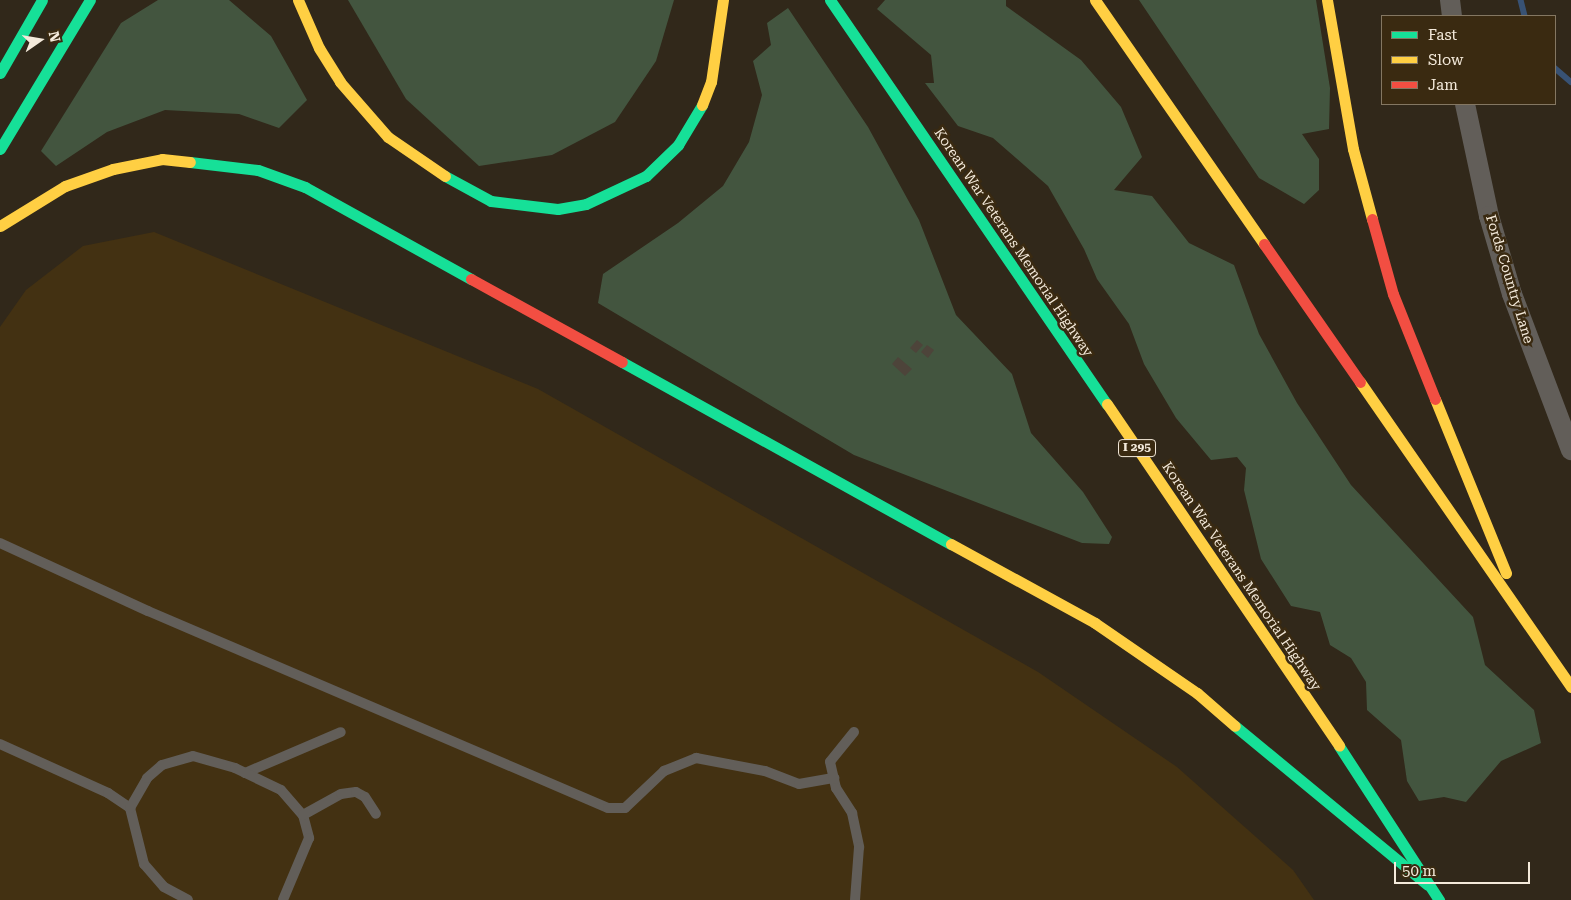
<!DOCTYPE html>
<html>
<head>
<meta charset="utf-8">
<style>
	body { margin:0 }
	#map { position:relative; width:1571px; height:900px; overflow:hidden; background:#31281a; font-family:"Roboto Serif",serif }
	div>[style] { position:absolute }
	.built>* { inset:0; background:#433112 }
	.green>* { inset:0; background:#43553f }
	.stream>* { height:5.5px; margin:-2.75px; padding:0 2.75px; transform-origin:2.75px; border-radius:2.75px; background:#385274 }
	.building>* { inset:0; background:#4d443a }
	.lane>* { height:10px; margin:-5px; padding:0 5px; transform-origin:5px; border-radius:5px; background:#625e59 }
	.street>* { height:20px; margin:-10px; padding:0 10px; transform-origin:10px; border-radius:10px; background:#625e59 }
	.fast>* { height:11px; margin:-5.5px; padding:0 5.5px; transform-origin:5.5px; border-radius:5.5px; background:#16e098 }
	.slow>* { height:11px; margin:-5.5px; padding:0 5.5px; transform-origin:5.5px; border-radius:5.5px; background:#ffcf43 }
	.jam>* { height:11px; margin:-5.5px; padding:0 5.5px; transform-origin:5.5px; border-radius:5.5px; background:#f24e42 }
	span { translate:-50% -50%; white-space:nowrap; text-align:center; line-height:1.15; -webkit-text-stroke:5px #3a2a11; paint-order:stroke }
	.shield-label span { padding:1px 4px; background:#3a2a11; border:1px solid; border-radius:4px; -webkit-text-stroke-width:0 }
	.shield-label { font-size:12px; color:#f4eadb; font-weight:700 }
	.street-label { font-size:14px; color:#f4eadb }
	.legend { position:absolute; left:1381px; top:15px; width:175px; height:90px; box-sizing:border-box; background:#3a2a11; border:1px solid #847762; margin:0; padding:6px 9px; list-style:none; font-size:15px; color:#f4eadb }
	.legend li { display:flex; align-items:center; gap:10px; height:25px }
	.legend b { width:25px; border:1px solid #847762 }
	.north { position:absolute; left:15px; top:15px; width:50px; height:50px; -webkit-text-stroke:4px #3a2a11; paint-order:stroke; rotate:77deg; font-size:14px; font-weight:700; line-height:20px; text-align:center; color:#f4eadb }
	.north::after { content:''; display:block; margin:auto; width:18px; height:22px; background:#f4eadb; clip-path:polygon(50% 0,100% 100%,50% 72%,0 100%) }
	.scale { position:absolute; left:1394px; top:862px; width:136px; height:22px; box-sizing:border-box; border:2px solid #f4eadb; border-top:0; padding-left:6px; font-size:15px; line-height:18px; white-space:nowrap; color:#f4eadb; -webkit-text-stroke:4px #3a2a11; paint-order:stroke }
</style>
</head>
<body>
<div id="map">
	<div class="built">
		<i style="clip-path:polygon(154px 232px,538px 389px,1038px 672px,1177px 767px,1293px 870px,1314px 900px,0 900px,0 327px,26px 290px,83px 246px)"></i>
	</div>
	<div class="green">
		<i style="clip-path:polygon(158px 0,229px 0,271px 36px,307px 100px,279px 128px,239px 114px,165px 110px,107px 132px,56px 166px,41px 151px,121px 23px)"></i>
		<i style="clip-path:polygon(348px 0,674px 0,656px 61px,615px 122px,552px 155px,479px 166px,406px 99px)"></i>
		<i style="clip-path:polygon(885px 0,1006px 0,1006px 6px,1081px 60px,1121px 107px,1142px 157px,1114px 190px,1152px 196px,1189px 243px,1234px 265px,1259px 334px,1297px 403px,1351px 485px,1473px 617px,1485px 665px,1534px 710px,1541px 743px,1501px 761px,1466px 802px,1444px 797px,1419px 801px,1407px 781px,1401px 740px,1367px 710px,1366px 682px,1351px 658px,1330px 645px,1320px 612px,1291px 606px,1261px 559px,1244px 490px,1246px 468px,1237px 457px,1211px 460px,1176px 418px,1144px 364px,1129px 324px,1097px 279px,1084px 249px,1048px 186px,993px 138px,958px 126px,925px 83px,934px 83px,931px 55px,877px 9px)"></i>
		<i style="clip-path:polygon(1139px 0,1316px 0,1330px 88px,1329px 129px,1302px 134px,1319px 159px,1319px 190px,1304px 204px,1259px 178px)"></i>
		<i style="clip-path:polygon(788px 8px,868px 127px,919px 220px,956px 315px,1012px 374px,1031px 433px,1083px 492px,1112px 537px,1109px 544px,1082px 543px,854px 455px,598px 303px,603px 274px,678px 223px,723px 186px,749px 142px,762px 95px,753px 61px,771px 45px,767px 23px)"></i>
	</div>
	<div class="stream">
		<i style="left:1521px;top:0;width:16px;rotate:76deg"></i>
		<i style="left:1555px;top:68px;width:21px;rotate:41deg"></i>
	</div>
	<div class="building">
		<i style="clip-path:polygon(917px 340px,923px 345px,916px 353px,910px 348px)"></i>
		<i style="clip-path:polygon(927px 345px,934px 350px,928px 358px,921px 352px)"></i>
		<i style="clip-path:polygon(898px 357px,912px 369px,905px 376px,892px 364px)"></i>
	</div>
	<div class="lane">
		<i style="left:0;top:543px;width:163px;rotate:24.7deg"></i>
		<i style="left:148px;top:611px;width:500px;rotate:23.18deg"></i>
		<i style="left:608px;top:808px;width:17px"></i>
		<i style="left:625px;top:808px;width:54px;rotate:-43.5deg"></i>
		<i style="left:664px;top:771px;width:35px;rotate:-22deg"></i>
		<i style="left:696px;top:758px;width:70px;rotate:10.7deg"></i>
		<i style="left:765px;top:771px;width:36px;rotate:21deg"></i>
		<i style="left:799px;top:784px;width:36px;rotate:-10deg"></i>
		<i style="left:854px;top:732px;width:38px;rotate:129deg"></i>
		<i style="left:830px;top:762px;width:27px;rotate:77deg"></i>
		<i style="left:836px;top:788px;width:30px;rotate:57deg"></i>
		<i style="left:852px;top:813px;width:35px;rotate:78deg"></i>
		<i style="left:859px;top:847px;width:53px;rotate:94.3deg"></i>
		<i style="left:0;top:744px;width:119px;rotate:24.4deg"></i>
		<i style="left:108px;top:793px;width:27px;rotate:34deg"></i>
		<i style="left:130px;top:808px;width:58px;rotate:76deg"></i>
		<i style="left:144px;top:864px;width:30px;rotate:49deg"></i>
		<i style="left:164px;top:887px;width:27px;rotate:28deg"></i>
		<i style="left:245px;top:773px;width:104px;rotate:-23.1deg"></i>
		<i style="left:130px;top:808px;width:34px;rotate:-60deg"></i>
		<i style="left:147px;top:778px;width:20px;rotate:-41deg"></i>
		<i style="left:162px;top:765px;width:32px;rotate:-16deg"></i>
		<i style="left:193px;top:756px;width:44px;rotate:15.9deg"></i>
		<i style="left:235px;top:768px;width:51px;rotate:25.6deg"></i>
		<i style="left:281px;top:790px;width:33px;rotate:49deg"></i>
		<i style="left:303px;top:815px;width:24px;rotate:75deg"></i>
		<i style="left:309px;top:838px;width:67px;rotate:112.8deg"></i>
		<i style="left:303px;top:815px;width:43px;rotate:-28.9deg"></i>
		<i style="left:341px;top:794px;width:15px;rotate:-8deg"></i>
		<i style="left:356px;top:792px;width:10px;rotate:29deg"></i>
		<i style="left:365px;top:797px;width:20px;rotate:57deg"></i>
	</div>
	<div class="street">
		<i style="left:1450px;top:0;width:16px;rotate:83deg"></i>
		<i style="left:1465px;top:104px;width:115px;rotate:77.9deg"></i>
		<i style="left:1489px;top:216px;width:81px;rotate:73.6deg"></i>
		<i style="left:1512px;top:294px;width:167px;rotate:69.3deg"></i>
	</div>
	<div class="fast">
		<i style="left:830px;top:0;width:490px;rotate:55.6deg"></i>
		<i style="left:0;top:73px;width:84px;rotate:-60.1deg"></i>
		<i style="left:0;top:149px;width:174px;rotate:-58.9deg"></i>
		<i style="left:190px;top:162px;width:68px;rotate:6.7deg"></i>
		<i style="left:258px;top:170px;width:50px;rotate:19.9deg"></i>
		<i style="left:305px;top:187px;width:190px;rotate:29deg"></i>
		<i style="left:445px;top:176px;width:52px;rotate:28.5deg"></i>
		<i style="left:491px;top:201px;width:67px;rotate:6.8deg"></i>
		<i style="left:558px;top:209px;width:28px;rotate:-10deg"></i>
		<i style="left:586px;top:204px;width:66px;rotate:-25deg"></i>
		<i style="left:646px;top:176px;width:45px;rotate:-44.1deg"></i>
		<i style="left:678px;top:145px;width:47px;rotate:-59deg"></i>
		<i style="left:622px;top:362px;width:376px;rotate:29deg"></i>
		<i style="left:1235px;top:726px;width:249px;rotate:39.5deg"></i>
		<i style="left:1339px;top:746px;width:184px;rotate:57deg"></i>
	</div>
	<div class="slow">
		<i style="left:298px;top:0;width:52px;rotate:66.4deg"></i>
		<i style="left:319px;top:48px;width:40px;rotate:58deg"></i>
		<i style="left:340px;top:82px;width:73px;rotate:48.9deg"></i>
		<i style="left:388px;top:137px;width:69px;rotate:34.4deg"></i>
		<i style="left:1095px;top:0;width:297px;rotate:55.3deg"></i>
		<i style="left:1327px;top:0;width:151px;rotate:80.1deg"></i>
		<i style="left:1353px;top:149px;width:73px;rotate:74.8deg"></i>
		<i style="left:702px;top:105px;width:25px;rotate:-69deg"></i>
		<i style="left:711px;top:82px;width:83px;rotate:-81.7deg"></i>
		<i style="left:0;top:226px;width:76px;rotate:-31.6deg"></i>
		<i style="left:65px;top:186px;width:51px;rotate:-19.5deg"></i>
		<i style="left:113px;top:169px;width:50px;rotate:-11.5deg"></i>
		<i style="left:162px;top:159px;width:28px;rotate:6deg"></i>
		<i style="left:1360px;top:382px;width:371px;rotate:55.3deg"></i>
		<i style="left:1435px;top:399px;width:188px;rotate:67.8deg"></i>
		<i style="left:1107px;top:404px;width:413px;rotate:55.8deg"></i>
		<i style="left:951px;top:544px;width:164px;rotate:28.7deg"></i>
		<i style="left:1095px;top:623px;width:124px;rotate:34.5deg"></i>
		<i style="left:1197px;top:693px;width:50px;rotate:41deg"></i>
	</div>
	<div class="jam">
		<i style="left:1372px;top:219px;width:78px;rotate:74.4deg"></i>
		<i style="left:1393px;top:294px;width:113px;rotate:68.2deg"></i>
		<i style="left:1264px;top:244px;width:168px;rotate:55.2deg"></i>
		<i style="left:471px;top:279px;width:172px;rotate:28.8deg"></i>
	</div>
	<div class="shield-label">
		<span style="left:1137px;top:448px">I 295</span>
	</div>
	<div class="street-label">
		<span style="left:1014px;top:242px;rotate:56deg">Korean War Veterans Memorial Highway</span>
		<span style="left:1510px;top:279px;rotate:73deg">Fords Country Lane</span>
		<span style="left:1242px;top:576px;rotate:56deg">Korean War Veterans Memorial Highway</span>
	</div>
	<ul class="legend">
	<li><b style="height:6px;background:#16e098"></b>Fast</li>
	<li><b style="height:6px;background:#ffcf43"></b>Slow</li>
	<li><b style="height:6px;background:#f24e42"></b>Jam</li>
	</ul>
	<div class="north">N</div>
	<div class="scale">50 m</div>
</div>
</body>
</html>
